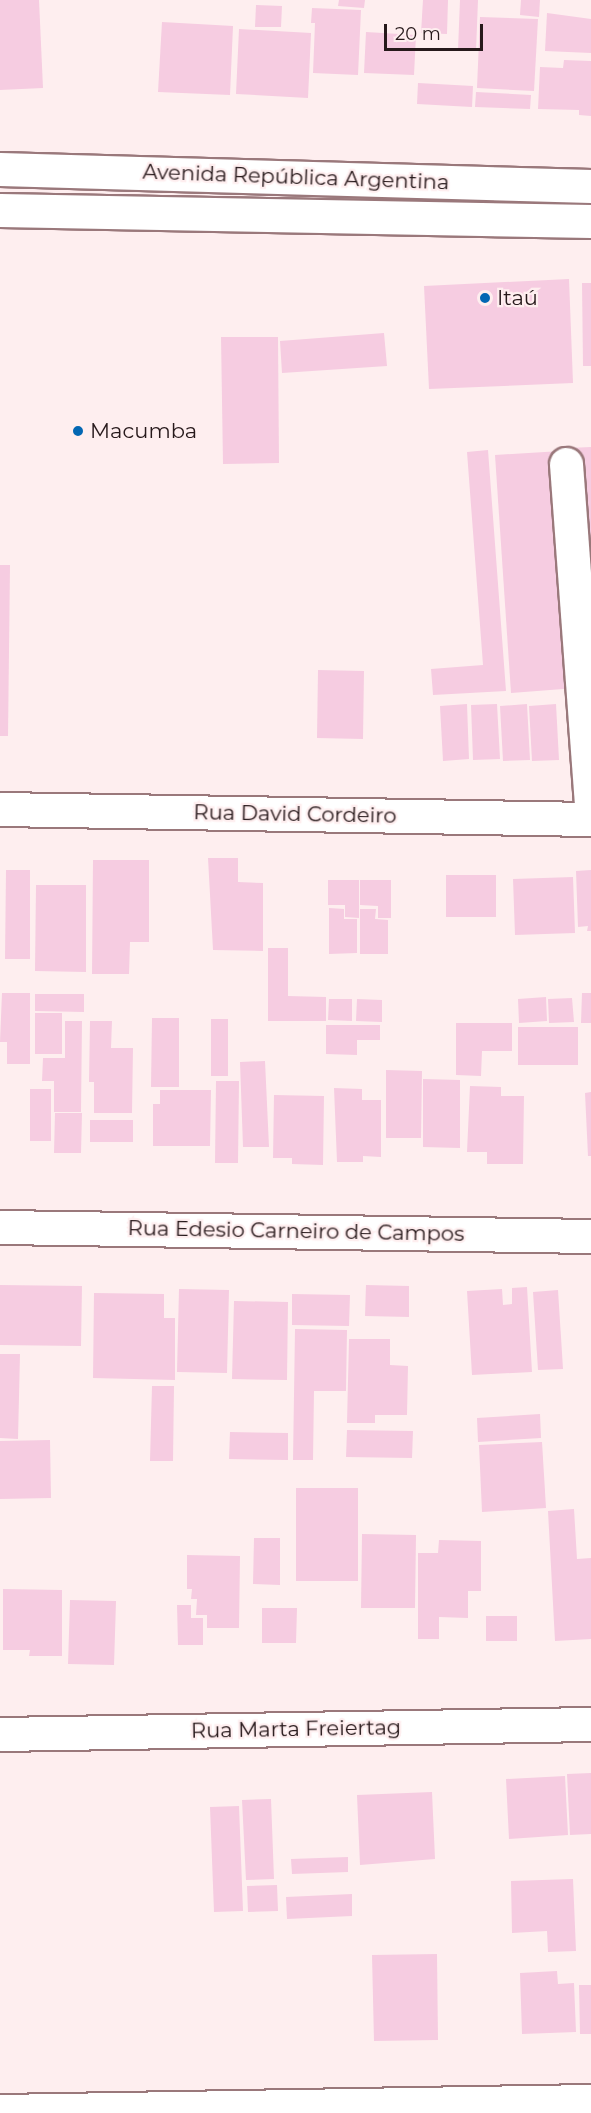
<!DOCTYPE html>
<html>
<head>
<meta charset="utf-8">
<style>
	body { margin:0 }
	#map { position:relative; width:591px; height:2113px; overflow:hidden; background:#feeeef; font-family:Montserrat,sans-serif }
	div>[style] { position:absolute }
	.building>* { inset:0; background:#f6cce1 }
	.roads { filter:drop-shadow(2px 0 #9a787b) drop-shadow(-2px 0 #9a787b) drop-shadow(0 2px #9a787b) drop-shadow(0 -2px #9a787b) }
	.minor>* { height:33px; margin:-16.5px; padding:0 16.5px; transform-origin:16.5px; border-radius:16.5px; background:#fff }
	.major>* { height:33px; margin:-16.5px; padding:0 16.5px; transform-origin:16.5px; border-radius:16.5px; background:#fff }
	.dots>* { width:16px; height:16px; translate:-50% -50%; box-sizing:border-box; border:3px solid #feeeef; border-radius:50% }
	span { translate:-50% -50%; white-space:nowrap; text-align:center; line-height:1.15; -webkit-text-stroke:4.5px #feeeef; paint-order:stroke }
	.street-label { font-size:21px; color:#27191b }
	.poi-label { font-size:21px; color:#27191b }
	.left { translate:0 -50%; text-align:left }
	.scale { position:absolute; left:384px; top:24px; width:99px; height:27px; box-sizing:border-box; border:3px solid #27191b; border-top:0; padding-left:8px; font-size:18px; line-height:21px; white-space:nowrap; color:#27191b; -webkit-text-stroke:4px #feeeef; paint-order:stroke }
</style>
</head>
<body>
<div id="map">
	<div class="building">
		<i style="clip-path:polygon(0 0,39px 0,43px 88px,0 90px)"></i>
		<i style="clip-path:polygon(339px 0,365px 0,364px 8px,338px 6px)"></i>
		<i style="clip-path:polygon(423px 0,448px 0,447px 34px,421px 33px)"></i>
		<i style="clip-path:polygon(460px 0,478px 0,476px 51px,458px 50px)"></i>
		<i style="clip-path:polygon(521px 0,540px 0,539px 17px,520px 15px)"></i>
		<i style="clip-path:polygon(256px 5px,282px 6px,281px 27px,255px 27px)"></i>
		<i style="clip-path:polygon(312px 8px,361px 10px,358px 75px,313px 73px,315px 23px,311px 23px)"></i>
		<i style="clip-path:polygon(547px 13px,591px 19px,591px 53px,545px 51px)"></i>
		<i style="clip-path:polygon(480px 17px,538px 19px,534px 91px,477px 88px)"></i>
		<i style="clip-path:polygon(162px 22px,233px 26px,230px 95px,158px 92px)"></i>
		<i style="clip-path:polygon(239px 29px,311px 33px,308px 98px,236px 94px)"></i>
		<i style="clip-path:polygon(366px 32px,416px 35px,414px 75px,364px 73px)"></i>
		<i style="clip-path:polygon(564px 60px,591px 61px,591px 116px,579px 115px,579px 110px,538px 109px,540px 67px,563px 68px)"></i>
		<i style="clip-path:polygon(418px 83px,473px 86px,472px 107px,417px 104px)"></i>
		<i style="clip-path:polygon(476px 92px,531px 95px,530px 109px,475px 107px)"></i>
		<i style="clip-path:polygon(569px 279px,573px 383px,429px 389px,424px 286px)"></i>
		<i style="clip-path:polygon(582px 283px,591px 283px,591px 366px,583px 366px)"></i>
		<i style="clip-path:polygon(384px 333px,387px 366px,282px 373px,280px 341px)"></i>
		<i style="clip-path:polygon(221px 337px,278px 337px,279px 463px,223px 464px)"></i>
		<i style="clip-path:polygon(591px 447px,591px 576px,577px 577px,569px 448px)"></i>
		<i style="clip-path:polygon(488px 450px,506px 691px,433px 695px,431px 669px,483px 665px,467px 452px)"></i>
		<i style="clip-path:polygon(561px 451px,576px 688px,511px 693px,495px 455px)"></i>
		<i style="clip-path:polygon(0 565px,10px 565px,8px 736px,0 736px)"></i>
		<i style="clip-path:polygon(318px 670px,364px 671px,363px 739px,317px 738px)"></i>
		<i style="clip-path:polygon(467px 704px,469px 759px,443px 761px,440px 706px)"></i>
		<i style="clip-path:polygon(497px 704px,500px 759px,473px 760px,471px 705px)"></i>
		<i style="clip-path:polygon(527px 704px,530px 760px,503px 761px,500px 706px)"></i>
		<i style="clip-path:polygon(556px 704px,559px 760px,532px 761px,529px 706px)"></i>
		<i style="clip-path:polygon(208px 858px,238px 858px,238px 882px,263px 883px,263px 951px,213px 950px)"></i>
		<i style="clip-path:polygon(93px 860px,149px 860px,149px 942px,130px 942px,129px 974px,92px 974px)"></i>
		<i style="clip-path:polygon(6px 870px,30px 870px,30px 959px,5px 959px)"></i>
		<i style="clip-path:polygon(591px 870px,591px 931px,587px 931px,588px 926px,578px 927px,576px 871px)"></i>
		<i style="clip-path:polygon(446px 875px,496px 875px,496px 917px,446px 917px)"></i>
		<i style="clip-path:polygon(573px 877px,575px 933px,515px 935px,513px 879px)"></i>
		<i style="clip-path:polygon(328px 880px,359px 880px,359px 918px,345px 917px,345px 905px,328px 905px)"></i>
		<i style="clip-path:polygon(360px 880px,391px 880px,391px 918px,378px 918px,378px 906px,360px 905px)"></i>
		<i style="clip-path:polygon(36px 885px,86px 885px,86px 972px,35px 971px)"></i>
		<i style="clip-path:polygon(329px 908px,344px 909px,344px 919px,357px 919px,357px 953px,329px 954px)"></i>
		<i style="clip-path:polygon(360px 909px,376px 909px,375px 919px,388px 920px,388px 954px,360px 954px)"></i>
		<i style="clip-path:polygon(268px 948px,288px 948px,288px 996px,326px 997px,326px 1021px,268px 1021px)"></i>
		<i style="clip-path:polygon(2px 993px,30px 993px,30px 1064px,7px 1064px,7px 1042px,0 1042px)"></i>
		<i style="clip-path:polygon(582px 993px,591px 993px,591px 1023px,581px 1023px)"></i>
		<i style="clip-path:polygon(35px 994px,84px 994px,84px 1012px,35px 1011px)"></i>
		<i style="clip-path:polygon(546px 997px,547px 1021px,519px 1023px,518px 999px)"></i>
		<i style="clip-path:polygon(572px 998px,574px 1022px,549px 1023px,548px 999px)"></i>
		<i style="clip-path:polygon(329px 999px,352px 999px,352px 1021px,328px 1020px)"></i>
		<i style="clip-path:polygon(357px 999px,382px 1000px,382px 1022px,356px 1021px)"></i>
		<i style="clip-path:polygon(35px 1013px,62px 1013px,62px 1054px,35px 1054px)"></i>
		<i style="clip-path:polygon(152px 1018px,179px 1018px,179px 1087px,151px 1087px)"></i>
		<i style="clip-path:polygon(211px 1019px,228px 1019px,228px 1076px,211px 1076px)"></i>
		<i style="clip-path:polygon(65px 1021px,82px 1021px,81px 1112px,54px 1112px,54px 1081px,42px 1081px,43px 1058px,65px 1058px)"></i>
		<i style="clip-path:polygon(90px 1021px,112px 1021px,111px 1048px,133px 1048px,132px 1113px,94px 1113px,94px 1082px,89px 1082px)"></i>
		<i style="clip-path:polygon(456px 1023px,512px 1023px,512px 1051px,482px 1051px,481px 1076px,456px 1075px)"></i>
		<i style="clip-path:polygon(326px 1025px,380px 1025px,380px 1040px,357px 1040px,357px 1055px,326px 1054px)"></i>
		<i style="clip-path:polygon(518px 1027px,578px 1027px,578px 1065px,518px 1065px)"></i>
		<i style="clip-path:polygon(265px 1061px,269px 1147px,243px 1147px,240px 1062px)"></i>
		<i style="clip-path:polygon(386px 1070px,422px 1071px,421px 1138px,386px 1138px)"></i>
		<i style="clip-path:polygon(423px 1079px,460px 1080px,460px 1148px,423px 1147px)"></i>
		<i style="clip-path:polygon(216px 1081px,239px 1081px,238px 1163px,215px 1163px)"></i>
		<i style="clip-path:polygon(470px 1086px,501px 1087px,501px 1096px,524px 1096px,523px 1164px,487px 1164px,487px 1152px,467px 1152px)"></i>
		<i style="clip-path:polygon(334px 1088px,362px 1089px,362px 1100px,381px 1100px,381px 1157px,363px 1156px,363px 1162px,337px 1162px)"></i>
		<i style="clip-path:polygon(30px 1089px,51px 1089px,51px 1141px,30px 1141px)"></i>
		<i style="clip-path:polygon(160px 1090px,211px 1090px,210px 1146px,153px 1146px,153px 1104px,160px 1104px)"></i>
		<i style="clip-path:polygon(591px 1092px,591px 1156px,588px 1156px,585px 1093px)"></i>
		<i style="clip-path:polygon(274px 1095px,324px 1096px,323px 1165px,292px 1164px,292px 1158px,273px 1158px)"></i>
		<i style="clip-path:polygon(55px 1113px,82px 1113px,81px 1153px,54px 1153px)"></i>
		<i style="clip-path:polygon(90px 1120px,133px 1120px,133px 1142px,90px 1142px)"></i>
		<i style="clip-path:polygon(0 1285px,82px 1286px,81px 1346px,0 1345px)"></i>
		<i style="clip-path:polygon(366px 1285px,409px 1286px,409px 1317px,365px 1316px)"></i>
		<i style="clip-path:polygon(527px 1287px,532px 1372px,472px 1375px,467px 1291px,502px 1289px,503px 1305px,512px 1304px,512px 1288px)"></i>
		<i style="clip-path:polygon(179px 1289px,229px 1290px,227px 1373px,177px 1372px)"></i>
		<i style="clip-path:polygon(558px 1290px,563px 1369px,538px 1370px,533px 1292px)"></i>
		<i style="clip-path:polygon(94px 1293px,164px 1294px,164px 1318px,175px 1318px,175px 1380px,93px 1378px)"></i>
		<i style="clip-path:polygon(292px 1294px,350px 1295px,349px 1326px,292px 1325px)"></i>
		<i style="clip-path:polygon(234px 1301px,288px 1302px,287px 1380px,232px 1379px)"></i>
		<i style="clip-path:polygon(295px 1329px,347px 1330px,346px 1391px,314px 1391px,313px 1460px,293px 1460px)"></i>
		<i style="clip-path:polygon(349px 1339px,390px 1339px,390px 1365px,408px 1366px,407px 1415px,375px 1415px,375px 1423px,347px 1423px)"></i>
		<i style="clip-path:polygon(0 1354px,20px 1354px,18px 1439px,0 1438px)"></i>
		<i style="clip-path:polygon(152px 1386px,174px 1386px,173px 1461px,150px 1461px)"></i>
		<i style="clip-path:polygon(540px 1414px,541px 1438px,478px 1442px,477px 1418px)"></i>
		<i style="clip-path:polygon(347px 1430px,413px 1431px,412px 1458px,346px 1457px)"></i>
		<i style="clip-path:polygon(230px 1432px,288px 1433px,288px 1460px,229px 1459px)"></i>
		<i style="clip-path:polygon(50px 1440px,51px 1498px,0 1499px,0 1441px)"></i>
		<i style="clip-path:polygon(542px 1442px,546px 1508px,482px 1512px,479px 1445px)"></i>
		<i style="clip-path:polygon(296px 1488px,358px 1488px,358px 1581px,296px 1581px)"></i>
		<i style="clip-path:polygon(574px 1509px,577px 1559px,591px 1558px,591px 1639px,555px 1641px,548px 1511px)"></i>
		<i style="clip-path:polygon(362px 1534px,416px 1535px,415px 1608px,361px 1608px)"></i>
		<i style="clip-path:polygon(254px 1538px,280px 1538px,280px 1585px,253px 1584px)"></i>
		<i style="clip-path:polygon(439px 1540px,481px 1541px,481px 1591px,468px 1591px,468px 1618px,439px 1617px,439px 1639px,418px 1639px,418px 1553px,438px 1553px)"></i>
		<i style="clip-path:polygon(187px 1555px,240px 1556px,239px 1628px,207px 1628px,207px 1615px,196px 1615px,197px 1599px,191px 1599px,192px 1589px,187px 1589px)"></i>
		<i style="clip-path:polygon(3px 1589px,62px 1590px,62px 1656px,29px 1656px,30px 1650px,3px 1650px)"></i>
		<i style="clip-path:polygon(70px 1600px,116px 1601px,114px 1665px,68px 1664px)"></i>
		<i style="clip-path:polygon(177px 1605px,191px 1605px,191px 1618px,203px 1618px,203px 1645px,178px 1645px)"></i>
		<i style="clip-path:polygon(262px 1608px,297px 1608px,296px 1643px,262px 1643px)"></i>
		<i style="clip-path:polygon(486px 1616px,517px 1616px,517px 1641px,486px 1641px)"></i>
		<i style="clip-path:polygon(591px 1773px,591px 1834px,570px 1835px,567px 1774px)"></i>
		<i style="clip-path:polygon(565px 1776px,568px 1835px,509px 1839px,506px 1779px)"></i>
		<i style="clip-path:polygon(432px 1792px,435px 1859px,360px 1865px,357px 1795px)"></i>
		<i style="clip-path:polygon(271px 1799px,274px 1879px,246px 1880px,242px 1800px)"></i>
		<i style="clip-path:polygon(239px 1806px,243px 1911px,214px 1912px,210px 1807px)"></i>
		<i style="clip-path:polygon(348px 1857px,348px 1872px,292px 1874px,291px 1859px)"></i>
		<i style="clip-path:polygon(573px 1879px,576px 1951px,548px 1952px,547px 1931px,512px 1933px,511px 1881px)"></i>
		<i style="clip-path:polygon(277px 1885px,278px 1911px,248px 1912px,247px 1886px)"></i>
		<i style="clip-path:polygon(352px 1894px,352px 1916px,287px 1919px,286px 1897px)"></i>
		<i style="clip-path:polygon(437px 1954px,438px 2040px,374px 2041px,372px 1955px)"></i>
		<i style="clip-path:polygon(557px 1971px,558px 1984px,574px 1983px,576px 2032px,522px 2034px,520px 1973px)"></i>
		<i style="clip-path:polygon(579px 1985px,591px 1985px,591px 2034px,580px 2034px)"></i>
	</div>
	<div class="roads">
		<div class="minor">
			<i style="left:566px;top:464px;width:339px;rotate:85.8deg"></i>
			<i style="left:0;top:809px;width:591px;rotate:0.97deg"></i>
			<i style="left:0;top:1227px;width:591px;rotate:0.87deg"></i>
			<i style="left:0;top:1734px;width:591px;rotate:-0.97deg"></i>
			<i style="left:0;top:2111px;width:591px;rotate:-0.97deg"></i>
		</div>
		<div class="major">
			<i style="left:0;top:169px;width:591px;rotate:1.65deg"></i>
			<i style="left:0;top:210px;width:591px;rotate:1.07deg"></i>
		</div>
	</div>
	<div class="dots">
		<i style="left:485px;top:298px;background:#0367b3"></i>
		<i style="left:78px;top:431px;background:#0367b3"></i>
	</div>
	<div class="street-label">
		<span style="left:296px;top:177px;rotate:2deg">Avenida República Argentina</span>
		<span style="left:295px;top:814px;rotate:1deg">Rua David Cordeiro</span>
		<span style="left:296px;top:1231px;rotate:1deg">Rua Edesio Carneiro de Campos</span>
		<span style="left:296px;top:1729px;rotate:-1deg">Rua Marta Freiertag</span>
	</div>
	<div class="poi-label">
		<span class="left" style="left:497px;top:298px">Itaú</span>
		<span class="left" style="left:90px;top:431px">Macumba</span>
	</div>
	<div class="scale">20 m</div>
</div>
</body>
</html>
